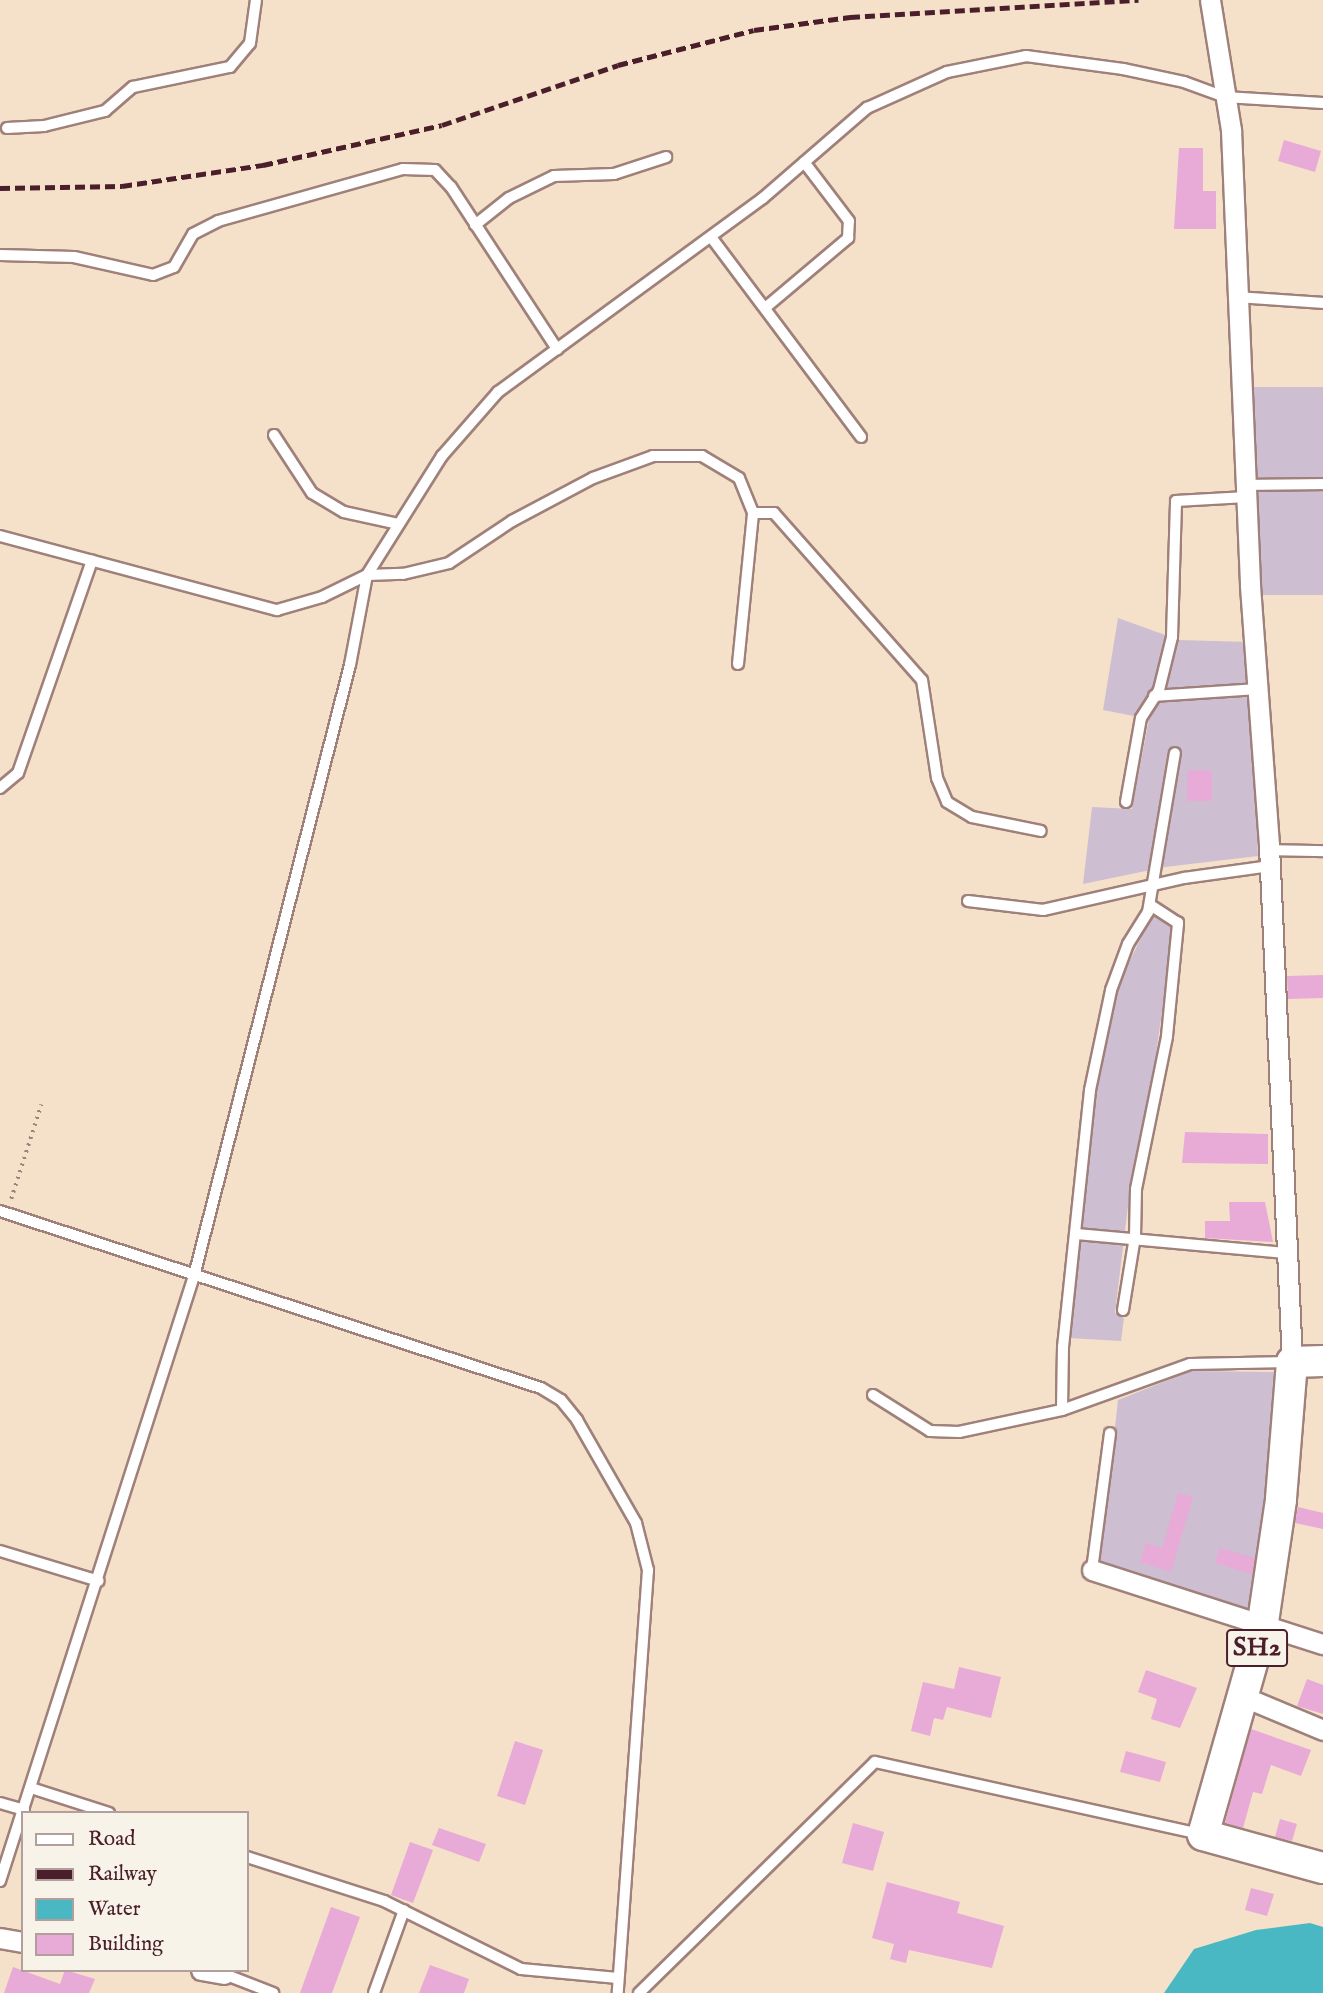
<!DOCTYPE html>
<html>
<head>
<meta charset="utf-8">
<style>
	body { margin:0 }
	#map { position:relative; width:1323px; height:1993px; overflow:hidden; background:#f5e1c9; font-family:"IM FELL English",serif }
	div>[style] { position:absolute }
	.industrial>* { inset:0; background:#cdbed2 }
	.water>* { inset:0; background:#49b8c3 }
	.building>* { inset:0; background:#e8aad6 }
	.path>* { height:3.5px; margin-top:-1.75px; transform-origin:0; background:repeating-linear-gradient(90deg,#a0807a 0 2px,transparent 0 7px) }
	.roads { filter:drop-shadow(2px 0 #a0807a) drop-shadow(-2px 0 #a0807a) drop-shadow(0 2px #a0807a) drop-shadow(0 -2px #a0807a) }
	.service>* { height:10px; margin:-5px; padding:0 5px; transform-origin:5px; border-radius:5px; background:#fff }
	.minor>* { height:19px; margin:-9.5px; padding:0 9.5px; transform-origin:9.5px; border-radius:9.5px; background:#fff }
	.primary>* { height:30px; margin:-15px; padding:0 15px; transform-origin:15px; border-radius:15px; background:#fff }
	.rail>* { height:5px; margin-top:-2.5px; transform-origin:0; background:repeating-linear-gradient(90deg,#4a1f2b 0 10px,transparent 0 15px) }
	span { translate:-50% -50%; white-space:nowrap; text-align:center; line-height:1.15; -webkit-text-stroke:6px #f7f3e8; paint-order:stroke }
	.shield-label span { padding:2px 5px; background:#f7f3e8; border:2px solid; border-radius:5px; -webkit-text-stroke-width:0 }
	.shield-label { font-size:26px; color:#4a1f2b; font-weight:700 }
	.legend { position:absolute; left:21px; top:1811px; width:228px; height:161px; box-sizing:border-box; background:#f7f3e8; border:2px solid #b29e9c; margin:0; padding:9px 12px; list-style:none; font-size:21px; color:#4a1f2b }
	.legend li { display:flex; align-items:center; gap:14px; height:35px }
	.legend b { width:35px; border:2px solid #b29e9c }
</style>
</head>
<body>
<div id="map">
	<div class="industrial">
		<i style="clip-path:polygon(1252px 387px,1323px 387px,1323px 595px,1259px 595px)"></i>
		<i style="clip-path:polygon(1118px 618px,1179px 640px,1248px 642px,1258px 856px,1165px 867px,1083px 884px,1092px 807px,1132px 809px,1149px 719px,1103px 710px)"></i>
		<i style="clip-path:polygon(1153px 913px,1174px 925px,1153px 1076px,1130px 1189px,1115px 1313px,1124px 1318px,1121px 1341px,1069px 1338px,1095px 1089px,1120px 981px)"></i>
		<i style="clip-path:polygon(1191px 1371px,1282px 1372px,1264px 1616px,1100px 1564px,1118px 1400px)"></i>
	</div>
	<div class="water">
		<i style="clip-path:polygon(1310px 1923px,1323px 1927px,1323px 1993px,1164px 1993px,1194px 1949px,1256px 1930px)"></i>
	</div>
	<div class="building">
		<i style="clip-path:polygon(1284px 140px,1321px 151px,1315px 172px,1278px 161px)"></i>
		<i style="clip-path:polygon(1179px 148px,1203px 148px,1203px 191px,1216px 191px,1216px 229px,1174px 229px)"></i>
		<i style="clip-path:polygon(1188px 770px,1212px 771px,1212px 801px,1187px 801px)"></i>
		<i style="clip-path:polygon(1323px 975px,1323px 998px,1288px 999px,1287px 976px)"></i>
		<i style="clip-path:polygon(1185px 1132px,1268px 1134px,1268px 1164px,1182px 1163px)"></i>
		<i style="clip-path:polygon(1229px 1202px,1265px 1202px,1273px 1242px,1205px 1238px,1205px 1221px,1230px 1221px)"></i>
		<i style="clip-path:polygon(1178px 1493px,1193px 1497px,1171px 1572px,1140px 1562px,1146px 1543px,1162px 1548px)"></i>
		<i style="clip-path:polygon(1298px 1507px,1323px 1513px,1323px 1529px,1295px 1523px)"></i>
		<i style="clip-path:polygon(1220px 1548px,1255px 1558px,1252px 1574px,1215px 1563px)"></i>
		<i style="clip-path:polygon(959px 1667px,1001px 1677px,991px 1718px,947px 1707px,943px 1720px,934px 1718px,930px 1736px,911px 1731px,923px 1682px,954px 1689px)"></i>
		<i style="clip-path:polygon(1146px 1670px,1197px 1688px,1180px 1728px,1151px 1719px,1157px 1699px,1138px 1692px)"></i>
		<i style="clip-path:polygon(1307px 1679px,1323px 1685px,1323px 1714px,1297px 1706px)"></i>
		<i style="clip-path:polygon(1251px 1729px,1311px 1750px,1301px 1776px,1271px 1765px,1262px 1794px,1253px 1792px,1243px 1828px,1225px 1823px)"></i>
		<i style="clip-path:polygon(515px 1741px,543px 1750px,525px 1805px,497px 1796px)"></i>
		<i style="clip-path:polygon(1126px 1751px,1166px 1762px,1160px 1782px,1120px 1772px)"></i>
		<i style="clip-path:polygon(1280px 1819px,1297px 1824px,1292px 1841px,1275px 1837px)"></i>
		<i style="clip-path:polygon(853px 1823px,884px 1832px,873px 1871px,842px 1863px)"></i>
		<i style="clip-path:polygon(439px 1828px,486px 1844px,479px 1862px,432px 1845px)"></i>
		<i style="clip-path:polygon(410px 1842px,433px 1850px,413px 1903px,391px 1895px)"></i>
		<i style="clip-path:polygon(887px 1882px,960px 1902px,957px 1913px,1004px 1926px,992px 1968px,909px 1950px,906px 1963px,890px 1959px,894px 1944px,872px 1938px)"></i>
		<i style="clip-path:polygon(1251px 1888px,1274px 1894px,1267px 1916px,1245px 1910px)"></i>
		<i style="clip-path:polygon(331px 1907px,360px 1917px,332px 1993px,300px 1993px)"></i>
		<i style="clip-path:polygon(430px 1965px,469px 1979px,464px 1993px,419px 1993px)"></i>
		<i style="clip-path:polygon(13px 1967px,60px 1984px,65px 1970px,95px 1979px,89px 1993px,4px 1993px)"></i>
	</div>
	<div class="path">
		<i style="left:11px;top:1199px;width:99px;rotate:-72.3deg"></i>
	</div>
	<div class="roads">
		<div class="service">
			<i style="left:7px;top:128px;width:37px;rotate:-3deg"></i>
			<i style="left:44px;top:126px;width:63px;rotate:-13.8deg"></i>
			<i style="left:105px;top:111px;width:37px;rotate:-41deg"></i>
			<i style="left:133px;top:87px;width:99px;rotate:-11.7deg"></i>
			<i style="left:230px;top:67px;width:31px;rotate:-50deg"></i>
			<i style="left:250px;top:43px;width:43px;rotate:-82.1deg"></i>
			<i style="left:475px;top:225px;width:43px;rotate:-38.5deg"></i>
			<i style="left:509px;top:198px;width:50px;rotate:-26.1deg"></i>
			<i style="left:554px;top:176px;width:60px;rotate:-1.9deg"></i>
			<i style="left:614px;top:174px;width:55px;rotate:-18.1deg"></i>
			<i style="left:711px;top:237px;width:250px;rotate:53.1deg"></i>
			<i style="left:0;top:255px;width:74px;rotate:1.5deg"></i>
			<i style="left:74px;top:257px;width:81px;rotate:12.8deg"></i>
			<i style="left:153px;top:275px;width:22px;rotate:-21deg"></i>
			<i style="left:174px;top:267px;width:38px;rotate:-60deg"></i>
			<i style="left:193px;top:234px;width:28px;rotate:-27deg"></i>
			<i style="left:218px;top:221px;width:192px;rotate:-15.7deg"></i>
			<i style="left:403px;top:169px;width:32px;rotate:2deg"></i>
			<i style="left:435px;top:170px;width:23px;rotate:47deg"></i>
			<i style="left:451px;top:187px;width:194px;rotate:56.8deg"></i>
			<i style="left:1238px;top:297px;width:85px;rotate:4deg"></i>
			<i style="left:765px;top:308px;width:109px;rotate:-40.1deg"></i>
			<i style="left:848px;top:238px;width:17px;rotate:-87deg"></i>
			<i style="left:849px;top:221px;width:74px;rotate:-127.3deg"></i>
			<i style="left:274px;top:435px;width:69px;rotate:56.8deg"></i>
			<i style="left:312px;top:493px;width:37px;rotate:31deg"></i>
			<i style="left:344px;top:512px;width:55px;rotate:12.5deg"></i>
			<i style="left:1246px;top:485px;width:77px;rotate:-0.7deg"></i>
			<i style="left:0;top:536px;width:287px;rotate:15deg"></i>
			<i style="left:277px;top:610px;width:47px;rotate:-16.1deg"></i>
			<i style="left:322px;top:597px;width:50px;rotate:-26.1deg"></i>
			<i style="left:367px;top:575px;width:36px;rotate:-2deg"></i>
			<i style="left:403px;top:574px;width:47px;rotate:-13.4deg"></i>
			<i style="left:449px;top:563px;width:76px;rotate:-33.7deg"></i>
			<i style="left:512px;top:521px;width:92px;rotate:-28deg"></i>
			<i style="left:593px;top:478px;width:64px;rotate:-20.1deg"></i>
			<i style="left:653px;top:456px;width:49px"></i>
			<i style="left:702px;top:456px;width:43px;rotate:30.7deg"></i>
			<i style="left:739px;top:478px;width:38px;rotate:68deg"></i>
			<i style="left:753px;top:513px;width:21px"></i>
			<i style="left:774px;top:513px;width:223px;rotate:48.5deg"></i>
			<i style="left:922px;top:680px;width:99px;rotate:81.3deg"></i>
			<i style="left:937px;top:778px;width:26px;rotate:67deg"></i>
			<i style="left:947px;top:802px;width:29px;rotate:31deg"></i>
			<i style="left:972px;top:817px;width:70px;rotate:11.5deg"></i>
			<i style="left:738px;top:664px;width:152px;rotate:-84.3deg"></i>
			<i style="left:1154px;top:696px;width:103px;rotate:-3.9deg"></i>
			<i style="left:0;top:788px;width:23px;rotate:-40deg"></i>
			<i style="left:18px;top:773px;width:225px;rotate:-70.8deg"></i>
			<i style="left:1126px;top:802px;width:85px;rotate:-79.9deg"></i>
			<i style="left:1141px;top:718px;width:33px;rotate:-57deg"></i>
			<i style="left:1159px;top:690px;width:55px;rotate:-76.2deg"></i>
			<i style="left:1172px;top:637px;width:136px;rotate:-88.3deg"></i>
			<i style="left:1176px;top:501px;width:70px;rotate:-3.3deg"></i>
			<i style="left:1269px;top:850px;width:54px;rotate:1.1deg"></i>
			<i style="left:968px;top:901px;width:76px;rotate:6.8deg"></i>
			<i style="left:1043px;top:910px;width:145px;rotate:-12.8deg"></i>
			<i style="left:1184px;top:878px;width:87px;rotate:-7.9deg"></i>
			<i style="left:0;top:1211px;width:569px;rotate:18.12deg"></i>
			<i style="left:541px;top:1388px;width:23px;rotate:31deg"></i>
			<i style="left:561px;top:1400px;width:26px;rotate:51deg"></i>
			<i style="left:577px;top:1420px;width:119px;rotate:60.2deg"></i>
			<i style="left:636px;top:1523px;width:49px;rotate:75.7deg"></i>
			<i style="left:648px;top:1570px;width:424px;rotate:94.1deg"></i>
			<i style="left:1076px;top:1234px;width:211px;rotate:5.2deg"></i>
			<i style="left:1123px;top:1310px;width:74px;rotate:-80.7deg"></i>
			<i style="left:1135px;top:1237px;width:48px;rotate:-88.8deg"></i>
			<i style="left:1136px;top:1189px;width:156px;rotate:-78.5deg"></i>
			<i style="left:1167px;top:1036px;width:114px;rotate:-84.4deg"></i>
			<i style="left:1178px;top:923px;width:33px;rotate:-147deg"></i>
			<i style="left:873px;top:1395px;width:67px;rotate:32.3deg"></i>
			<i style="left:930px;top:1431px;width:29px;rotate:2deg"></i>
			<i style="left:959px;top:1432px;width:105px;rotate:-12.1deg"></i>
			<i style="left:1062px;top:1410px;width:136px;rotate:-19.8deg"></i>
			<i style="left:1190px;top:1364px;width:99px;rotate:-1.2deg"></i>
			<i style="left:1062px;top:1410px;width:63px;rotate:-89.1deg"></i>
			<i style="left:1063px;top:1347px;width:258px;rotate:-84deg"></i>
			<i style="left:1090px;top:1090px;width:102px;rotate:-78.1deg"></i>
			<i style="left:1111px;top:990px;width:49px;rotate:-69.7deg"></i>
			<i style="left:1128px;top:944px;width:38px;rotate:-58deg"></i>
			<i style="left:1148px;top:912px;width:161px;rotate:-80.4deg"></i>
			<i style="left:0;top:1551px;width:103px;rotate:16.9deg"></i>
			<i style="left:1092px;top:1570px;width:138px;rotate:-82.5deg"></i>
			<i style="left:31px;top:1788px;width:82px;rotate:17.8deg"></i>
			<i style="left:0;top:1803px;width:25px;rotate:16deg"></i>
			<i style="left:247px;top:1857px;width:144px;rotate:17.8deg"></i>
			<i style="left:384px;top:1901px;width:153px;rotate:26.4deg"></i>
			<i style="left:521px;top:1969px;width:97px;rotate:5.3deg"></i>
			<i style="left:0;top:1881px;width:635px;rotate:-72.22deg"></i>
			<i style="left:194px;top:1276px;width:631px;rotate:-75.68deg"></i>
			<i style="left:350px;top:665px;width:92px;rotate:-79.3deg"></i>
			<i style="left:367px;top:575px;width:141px;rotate:-57.8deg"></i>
			<i style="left:442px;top:456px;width:85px;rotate:-48.8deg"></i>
			<i style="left:498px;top:392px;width:328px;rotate:-36.2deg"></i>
			<i style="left:763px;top:198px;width:138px;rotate:-40.9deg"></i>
			<i style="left:867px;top:108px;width:88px;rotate:-24.2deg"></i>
			<i style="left:947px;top:72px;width:81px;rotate:-11.4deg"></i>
			<i style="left:1026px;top:56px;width:98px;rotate:7.6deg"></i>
			<i style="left:1123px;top:69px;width:62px;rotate:12deg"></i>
			<i style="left:1184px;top:82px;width:44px;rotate:20.1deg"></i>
			<i style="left:1225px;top:97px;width:98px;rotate:3.5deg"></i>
			<i style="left:224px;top:1974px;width:53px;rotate:21.2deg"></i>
			<i style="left:374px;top:1993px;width:88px;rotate:-70.1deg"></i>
			<i style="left:639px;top:1993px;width:330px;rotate:-44.4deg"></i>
			<i style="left:875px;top:1762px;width:333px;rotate:12.5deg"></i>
		</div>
		<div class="minor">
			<i style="left:1210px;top:0;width:132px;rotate:80.8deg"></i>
			<i style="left:1231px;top:130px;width:456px;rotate:87.6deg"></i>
			<i style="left:1250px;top:586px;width:261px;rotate:85.8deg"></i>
			<i style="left:1269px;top:846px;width:517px;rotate:87.45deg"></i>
			<i style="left:1092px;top:1570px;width:243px;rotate:17.8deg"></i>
			<i style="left:1244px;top:1697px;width:86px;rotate:22.7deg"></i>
			<i style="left:0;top:1938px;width:23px;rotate:10deg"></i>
			<i style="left:201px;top:1970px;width:23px;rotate:10deg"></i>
		</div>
		<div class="primary">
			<i style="left:1323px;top:1361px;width:31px;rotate:178deg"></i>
			<i style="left:1292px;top:1362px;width:138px;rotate:94.6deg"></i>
			<i style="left:1281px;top:1500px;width:129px;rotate:98.4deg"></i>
			<i style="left:1262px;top:1628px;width:215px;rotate:105.9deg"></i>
			<i style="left:1203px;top:1835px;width:124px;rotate:15.4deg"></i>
		</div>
	</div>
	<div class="rail">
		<i style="left:0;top:188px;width:122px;rotate:-0.9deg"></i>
		<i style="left:122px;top:186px;width:143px;rotate:-8.5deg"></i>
		<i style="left:263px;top:165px;width:183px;rotate:-12.6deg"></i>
		<i style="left:442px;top:125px;width:186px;rotate:-18.8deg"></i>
		<i style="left:618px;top:65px;width:140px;rotate:-14.4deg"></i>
		<i style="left:754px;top:30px;width:97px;rotate:-7.7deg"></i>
		<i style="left:850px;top:17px;width:289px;rotate:-3.4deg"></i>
	</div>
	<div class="shield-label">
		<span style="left:1257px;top:1648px">SH2</span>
	</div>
	<ul class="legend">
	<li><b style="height:9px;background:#fff"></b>Road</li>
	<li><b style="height:9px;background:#4a1f2b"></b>Railway</li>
	<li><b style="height:19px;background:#49b8c3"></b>Water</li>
	<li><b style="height:19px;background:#e8aad6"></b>Building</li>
	</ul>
</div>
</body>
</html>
